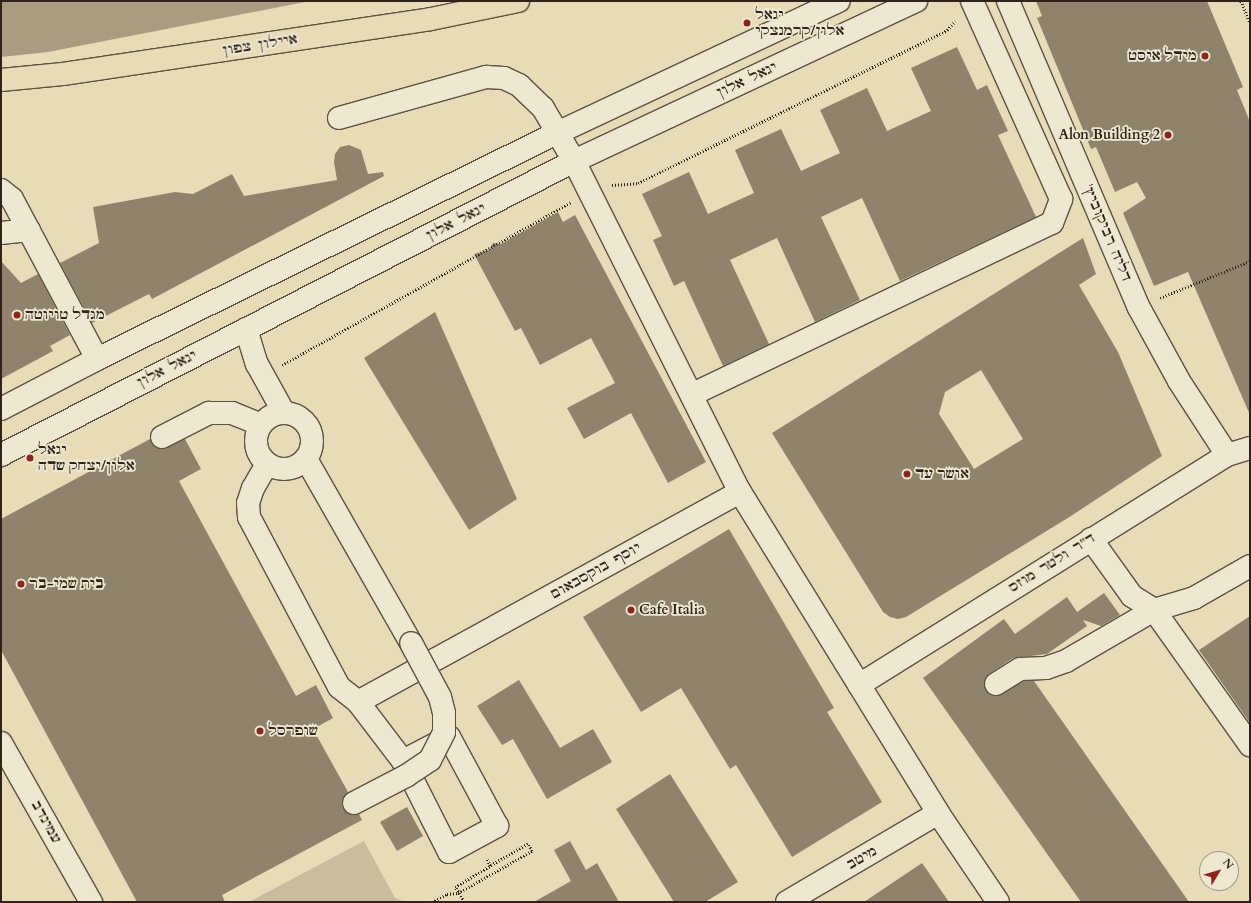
<!DOCTYPE html>
<html>
<head>
<meta charset="utf-8">
<style>
	body { margin:0 }
	#map { position:relative; width:1251px; height:903px; overflow:hidden; background:#e7dcb6; font-family:Cardo,"Frank Ruhl Libre",serif }
	div>[style] { position:absolute }
	.green>* { inset:0; background:#c8bd9c }
	.water>* { inset:0; background:#a89d81 }
	.building>* { inset:0; background:#8f836c }
	.path>* { height:2.5px; margin-top:-1.25px; transform-origin:0; background:repeating-linear-gradient(90deg,#2f231b 0 1px,transparent 0 3px) }
	.roads { filter:drop-shadow(1px 0 #5d5142) drop-shadow(-1px 0 #5d5142) drop-shadow(0 1px #5d5142) drop-shadow(0 -1px #5d5142) }
	.minor>* { height:22px; margin:-11px; padding:0 11px; transform-origin:11px; border-radius:11px; background:#efe8d0 }
	.minor>.ring { margin:-11px; padding:0; box-sizing:content-box; background:none; border:22px solid #efe8d0; border-radius:50% }
	.highway>* { height:22px; margin:-11px; padding:0 11px; transform-origin:11px; border-radius:11px; background:#e7dcb6 }
	.bridges { filter:drop-shadow(1px 0 #5d5142) drop-shadow(-1px 0 #5d5142) drop-shadow(0 1px #5d5142) drop-shadow(0 -1px #5d5142) }
	.minor-bridge>* { height:22px; margin:-11px; padding:0 11px; transform-origin:11px; border-radius:11px; background:#efe8d0 }
	.dots>* { width:11px; height:11px; translate:-50% -50%; box-sizing:border-box; border:2px solid #efe8d0; border-radius:50% }
	span { translate:-50% -50%; white-space:nowrap; text-align:center; line-height:1.15; -webkit-text-stroke:3.5px #efe8d0; paint-order:stroke }
	.poi-label { font-size:14px; color:#2f231b; font-weight:700 }
	.left { translate:0 -50%; text-align:left }
	.right { translate:-100% -50%; text-align:right }
	.street-label { font-size:14px; color:#2f231b }
	.frame { position:absolute; inset:0; border:2px solid #2f231b; pointer-events:none }
	.north { position:absolute; left:1199px; top:851px; width:40px; height:40px; box-sizing:border-box; background:#efe8d0; border:1px solid #a29988; border-radius:50%; rotate:52deg; font-size:11px; font-weight:700; line-height:16px; text-align:center; color:#2f231b }
	.north::after { content:''; display:block; margin:auto; width:14px; height:18px; background:#8f2418; clip-path:polygon(50% 0,100% 100%,50% 72%,0 100%) }
</style>
</head>
<body>
<div id="map">
	<div class="green">
		<i style="clip-path:polygon(364px 841px,395px 898px,405px 902px,249px 902px)"></i>
	</div>
	<div class="water">
		<i style="clip-path:polygon(1px 1px,310px 1px,48px 52px,1px 57px)"></i>
	</div>
	<div class="building">
		<i style="clip-path:polygon(1036px 1px,1207px 1px,1243px 87px,1237px 90px,1250px 122px,1250px 415px,1188px 272px,1154px 286px,1123px 213px,1146px 198px,1137px 182px,1115px 192px,1096px 147px,1091px 149px,1037px 18px,1042px 16px)"></i>
		<i style="clip-path:polygon(957px 47px,977px 90px,987px 85px,1008px 131px,998px 135px,1036px 217px,900px 281px,862px 198px,821px 217px,860px 300px,815px 322px,777px 238px,730px 260px,769px 344px,723px 366px,684px 281px,674px 286px,653px 240px,662px 236px,642px 194px,689px 172px,708px 214px,754px 193px,735px 150px,781px 129px,801px 171px,840px 153px,820px 110px,867px 88px,887px 131px,931px 111px,911px 68px)"></i>
		<i style="clip-path:polygon(349px 145px,361px 150px,368px 174px,383px 172px,384px 176px,152px 299px,149px 294px,92px 323px,60px 263px,99px 243px,93px 207px,175px 192px,193px 194px,232px 174px,244px 196px,337px 180px,334px 162px,335px 154px,340px 147px)"></i>
		<i style="clip-path:polygon(558px 212px,563px 222px,575px 215px,706px 462px,668px 483px,631px 413px,584px 439px,567px 408px,615px 383px,591px 338px,540px 365px,521px 328px,515px 331px,474px 254px,489px 250px,493px 243px,501px 244px)"></i>
		<i style="clip-path:polygon(evenodd,1083px 238px,1096px 274px,1079px 285px,1118px 352px,1162px 456px,1071px 516px,906px 617px,898px 619px,890px 617px,883px 612px,772px 433px,1083px 238px,981px 370px,1023px 439px,974px 469px,939px 414px,945px 392px,981px 370px)"></i>
		<i style="clip-path:polygon(1px 261px,21px 283px,38px 274px,70px 335px,50px 346px,53px 351px,1px 379px)"></i>
		<i style="clip-path:polygon(435px 312px,517px 499px,469px 530px,364px 358px)"></i>
		<i style="clip-path:polygon(150px 439px,155px 447px,162px 449px,185px 439px,201px 469px,179px 481px,296px 696px,316px 685px,333px 718px,313px 729px,348px 792px,342px 802px,343px 809px,353px 815px,359px 814px,362px 820px,222px 895px,225px 902px,137px 902px,1px 650px,1px 519px)"></i>
		<i style="clip-path:polygon(729px 529px,834px 708px,827px 712px,882px 802px,792px 857px,736px 765px,730px 769px,681px 688px,641px 712px,583px 617px)"></i>
		<i style="clip-path:polygon(1104px 593px,1120px 615px,1101px 626px,1083px 620px,1087px 626px,1047px 654px,1013px 658px,989px 674px,984px 685px,990px 695px,997px 696px,1024px 681px,1034px 681px,1189px 902px,1081px 902px,923px 678px,1004px 619px,1015px 634px,1067px 597px,1077px 612px)"></i>
		<i style="clip-path:polygon(1250px 616px,1250px 723px,1199px 650px)"></i>
		<i style="clip-path:polygon(519px 680px,560px 748px,593px 729px,612px 762px,547px 799px,513px 739px,502px 745px,477px 706px)"></i>
		<i style="clip-path:polygon(670px 774px,738px 882px,705px 902px,674px 902px,616px 809px)"></i>
		<i style="clip-path:polygon(407px 807px,423px 836px,397px 851px,380px 822px)"></i>
		<i style="clip-path:polygon(570px 841px,586px 870px,597px 863px,619px 902px,534px 902px,571px 881px,554px 850px)"></i>
		<i style="clip-path:polygon(922px 863px,949px 902px,864px 902px)"></i>
	</div>
	<div class="path">
		<i style="left:1241px;top:1px;width:23px;rotate:67deg"></i>
		<i style="left:612px;top:185px;width:26px;rotate:-4deg"></i>
		<i style="left:638px;top:183px;width:345px;rotate:-26.3deg"></i>
		<i style="left:947px;top:30px;width:12px;rotate:-48deg"></i>
		<i style="left:1160px;top:298px;width:97px;rotate:-22.3deg"></i>
		<i style="left:282px;top:365px;width:332px;rotate:-29.4deg"></i>
		<i style="left:432px;top:902px;width:17px;rotate:-28deg"></i>
		<i style="left:447px;top:894px;width:11px;rotate:-5deg"></i>
		<i style="left:458px;top:893px;width:85px;rotate:-29.6deg"></i>
		<i style="left:532px;top:851px;width:8px;rotate:-120deg"></i>
		<i style="left:528px;top:844px;width:44px;rotate:149.9deg"></i>
		<i style="left:490px;top:866px;width:9px;rotate:-117deg"></i>
		<i style="left:464px;top:902px;width:17px;rotate:-121deg"></i>
		<i style="left:455px;top:887px;width:41px;rotate:-31deg"></i>
	</div>
	<div class="roads">
		<div class="minor">
			<i style="left:1008px;top:1px;width:332px;rotate:66.9deg"></i>
			<i style="left:1138px;top:306px;width:85px;rotate:61.3deg"></i>
			<i style="left:1179px;top:381px;width:88px;rotate:57deg"></i>
			<i style="left:339px;top:118px;width:153px;rotate:-15.6deg"></i>
			<i style="left:486px;top:77px;width:18px;rotate:3deg"></i>
			<i style="left:504px;top:78px;width:17px;rotate:25deg"></i>
			<i style="left:519px;top:85px;width:33px;rotate:44deg"></i>
			<i style="left:543px;top:108px;width:61px;rotate:59.7deg"></i>
			<i style="left:574px;top:161px;width:370px;rotate:63.4deg"></i>
			<i style="left:740px;top:492px;width:377px;rotate:58.3deg"></i>
			<i style="left:938px;top:813px;width:107px;rotate:56deg"></i>
			<i style="left:1px;top:190px;width:14px;rotate:39deg"></i>
			<i style="left:12px;top:199px;width:181px;rotate:62deg"></i>
			<i style="left:1px;top:233px;width:28px;rotate:-6deg"></i>
			<i style="left:246px;top:329px;width:37px;rotate:73deg"></i>
			<i style="left:257px;top:364px;width:56px;rotate:61.1deg"></i>
			<i style="left:693px;top:394px;width:398px;rotate:-25.5deg"></i>
			<i style="left:1052px;top:223px;width:26px;rotate:-69deg"></i>
			<i style="left:1061px;top:199px;width:217px;rotate:-114.2deg"></i>
			<i style="left:1px;top:409px;width:108px;rotate:-27.5deg"></i>
			<i style="left:97px;top:359px;width:513px;rotate:-26.17deg"></i>
			<i style="left:557px;top:133px;width:311px;rotate:-25.1deg"></i>
			<i class="ring" style="left:256px;top:413px;width:34px;height:34px"></i>
			<i style="left:162px;top:437px;width:53px;rotate:-27.1deg"></i>
			<i style="left:209px;top:413px;width:23px"></i>
			<i style="left:232px;top:413px;width:31px;rotate:22deg"></i>
			<i style="left:1px;top:455px;width:644px;rotate:-27.16deg"></i>
			<i style="left:574px;top:161px;width:378px;rotate:-25.1deg"></i>
			<i style="left:306px;top:459px;width:212px;rotate:60.3deg"></i>
			<i style="left:267px;top:464px;width:28px;rotate:120deg"></i>
			<i style="left:253px;top:488px;width:16px;rotate:108deg"></i>
			<i style="left:248px;top:503px;width:14px;rotate:86deg"></i>
			<i style="left:249px;top:517px;width:192px;rotate:62.1deg"></i>
			<i style="left:339px;top:687px;width:24px;rotate:38deg"></i>
			<i style="left:358px;top:702px;width:436px;rotate:-28.8deg"></i>
			<i style="left:1091px;top:539px;width:70px;rotate:54.3deg"></i>
			<i style="left:1132px;top:596px;width:26px;rotate:32deg"></i>
			<i style="left:1154px;top:610px;width:166px;rotate:54.6deg"></i>
			<i style="left:996px;top:684px;width:28px;rotate:-32deg"></i>
			<i style="left:1020px;top:669px;width:26px;rotate:-2deg"></i>
			<i style="left:1046px;top:668px;width:21px;rotate:-19deg"></i>
			<i style="left:1066px;top:661px;width:102px;rotate:-30.1deg"></i>
			<i style="left:1154px;top:610px;width:42px;rotate:-16.7deg"></i>
			<i style="left:1194px;top:598px;width:64px;rotate:-29.7deg"></i>
			<i style="left:859px;top:685px;width:434px;rotate:-32deg"></i>
			<i style="left:1227px;top:455px;width:24px;rotate:-17deg"></i>
			<i style="left:358px;top:702px;width:74px;rotate:52.7deg"></i>
			<i style="left:403px;top:761px;width:102px;rotate:63.2deg"></i>
			<i style="left:449px;top:852px;width:55px;rotate:-28.4deg"></i>
			<i style="left:497px;top:826px;width:101px;rotate:-118.3deg"></i>
			<i style="left:449px;top:737px;width:52px;rotate:152.4deg"></i>
			<i style="left:1px;top:743px;width:183px;rotate:60.5deg"></i>
			<i style="left:787px;top:902px;width:175px;rotate:-30.5deg"></i>
		</div>
		<div class="highway">
			<i style="left:1px;top:80px;width:62px;rotate:-5.5deg"></i>
			<i style="left:63px;top:74px;width:372px;rotate:-8.5deg"></i>
			<i style="left:431px;top:19px;width:89px;rotate:-11.7deg"></i>
		</div>
	</div>
	<div class="bridges">
		<div class="minor-bridge">
			<i style="left:354px;top:803px;width:59px;rotate:-27.4deg"></i>
			<i style="left:406px;top:776px;width:29px;rotate:-34deg"></i>
			<i style="left:430px;top:760px;width:31px;rotate:-63deg"></i>
			<i style="left:444px;top:732px;width:19px;rotate:-90deg"></i>
			<i style="left:444px;top:713px;width:16px;rotate:-104deg"></i>
			<i style="left:440px;top:697px;width:61px;rotate:-118.2deg"></i>
		</div>
	</div>
	<div class="dots">
		<i style="left:747px;top:23px;background:#8f2418"></i>
		<i style="left:1205px;top:56px;background:#8f2418"></i>
		<i style="left:1168px;top:135px;background:#8f2418"></i>
		<i style="left:17px;top:315px;background:#8f2418"></i>
		<i style="left:30px;top:458px;background:#8f2418"></i>
		<i style="left:907px;top:474px;background:#8f2418"></i>
		<i style="left:21px;top:584px;background:#8f2418"></i>
		<i style="left:631px;top:610px;background:#8f2418"></i>
		<i style="left:260px;top:731px;background:#8f2418"></i>
	</div>
	<div class="poi-label">
		<span class="left" style="left:755px;top:23px">יגאל<br>אלון/קרמנצקי</span>
		<span class="right" style="left:1197px;top:56px">מידל איסט</span>
		<span class="right" style="left:1160px;top:135px">Alon Building 2</span>
		<span class="left" style="left:25px;top:315px">מגדל טויוטה</span>
		<span class="left" style="left:38px;top:458px">יגאל<br>אלון/יצחק שדה</span>
		<span class="left" style="left:915px;top:474px">אושר עד</span>
		<span class="left" style="left:29px;top:584px">בית שמי-בר</span>
		<span class="left" style="left:639px;top:610px">Cafe Italia</span>
		<span class="left" style="left:268px;top:731px">שופרסל</span>
	</div>
	<div class="street-label">
		<span style="left:260px;top:45px;rotate:-9deg">איילון צפון</span>
		<span style="left:747px;top:80px;rotate:-25deg">יגאל אלון</span>
		<span style="left:456px;top:222px;rotate:-27deg">יגאל אלון</span>
		<span style="left:1107px;top:233px;rotate:67deg">'דליה רביקוביץ</span>
		<span style="left:167px;top:369px;rotate:-27deg">יגאל אלון</span>
		<span style="left:1052px;top:563px;rotate:-32deg">ד"ר ולטר מוזס</span>
		<span style="left:596px;top:571px;rotate:-29deg">יוסף בוקסבאום</span>
		<span style="left:46px;top:822px;rotate:61deg">עמינדב</span>
		<span style="left:862px;top:858px;rotate:-30deg">מיטב</span>
	</div>
	<div class="frame"></div>
	<div class="north">N</div>
</div>
</body>
</html>
